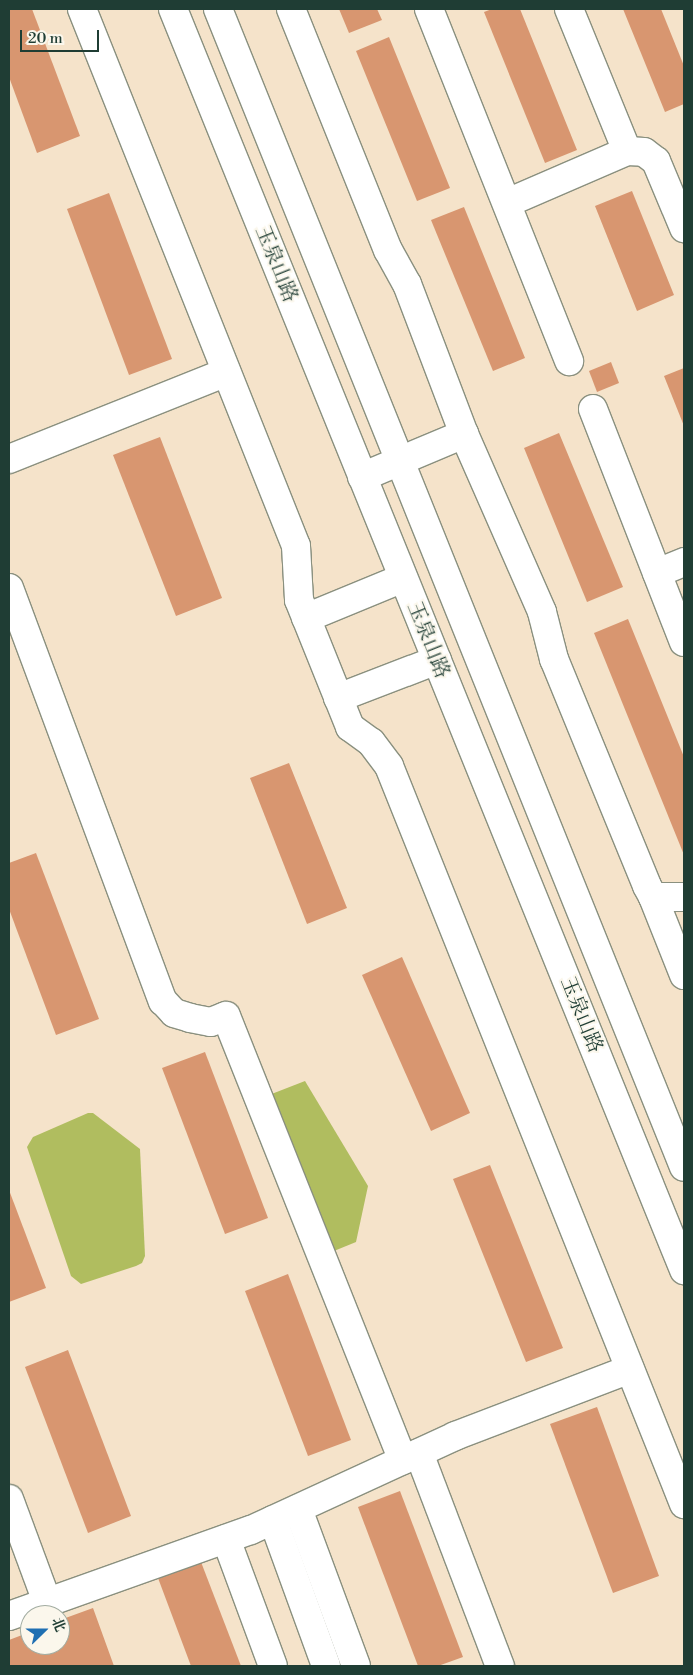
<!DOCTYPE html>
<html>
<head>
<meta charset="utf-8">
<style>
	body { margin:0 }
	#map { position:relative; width:693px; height:1675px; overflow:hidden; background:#f5e3ca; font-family:"Libre Bodoni","Noto Serif SC",serif }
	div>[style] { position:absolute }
	.green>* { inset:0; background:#b0bd5f }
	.building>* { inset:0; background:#d89670 }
	.roads { filter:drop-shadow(1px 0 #8a907f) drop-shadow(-1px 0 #8a907f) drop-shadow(0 1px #8a907f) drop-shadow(0 -1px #8a907f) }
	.minor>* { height:28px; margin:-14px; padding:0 14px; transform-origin:14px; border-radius:14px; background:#fff }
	span { translate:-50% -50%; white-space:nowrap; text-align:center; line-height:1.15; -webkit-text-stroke:4px #fbf7ec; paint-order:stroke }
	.street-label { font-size:20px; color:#1f3d34 }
	.frame { position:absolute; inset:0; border:10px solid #1f3d34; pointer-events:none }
	.north { position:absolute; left:20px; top:1605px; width:50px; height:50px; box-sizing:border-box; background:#fbf7ec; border:1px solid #a3ada2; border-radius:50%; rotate:68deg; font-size:14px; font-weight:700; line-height:20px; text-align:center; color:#1f3d34 }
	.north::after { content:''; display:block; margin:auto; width:18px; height:22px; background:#1f6fb2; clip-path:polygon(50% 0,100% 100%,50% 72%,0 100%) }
	.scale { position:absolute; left:20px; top:30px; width:79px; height:22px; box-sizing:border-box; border:2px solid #1f3d34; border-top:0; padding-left:6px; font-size:15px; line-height:18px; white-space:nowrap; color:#1f3d34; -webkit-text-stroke:4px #fbf7ec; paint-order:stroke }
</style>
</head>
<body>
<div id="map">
	<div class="green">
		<i style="clip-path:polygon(305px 1081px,368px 1186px,356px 1242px,334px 1251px,269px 1095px)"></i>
		<i style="clip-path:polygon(88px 1113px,93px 1113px,140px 1149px,145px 1256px,142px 1263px,136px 1266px,81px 1284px,71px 1276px,27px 1147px,33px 1137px)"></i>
	</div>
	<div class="building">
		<i style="clip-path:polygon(9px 9px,32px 9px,80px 136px,37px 153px,9px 77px)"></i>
		<i style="clip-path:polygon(339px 9px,377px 9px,382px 20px,349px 33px)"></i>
		<i style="clip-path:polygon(492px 9px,520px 9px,577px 150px,545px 163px,484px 12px)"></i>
		<i style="clip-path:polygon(623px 9px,661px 9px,684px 66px,684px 104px,665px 112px)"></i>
		<i style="clip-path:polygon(389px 37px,450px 188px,417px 201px,356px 51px)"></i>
		<i style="clip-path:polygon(632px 191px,674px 295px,637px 311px,595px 206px)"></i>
		<i style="clip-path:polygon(109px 193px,172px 359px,129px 375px,67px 209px)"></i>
		<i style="clip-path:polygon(464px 207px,525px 358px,493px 371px,431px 220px)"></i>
		<i style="clip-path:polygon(611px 362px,619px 383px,597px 392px,589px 371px)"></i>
		<i style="clip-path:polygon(684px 368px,684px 426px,664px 376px)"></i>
		<i style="clip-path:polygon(559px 433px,623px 587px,587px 602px,524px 448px)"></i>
		<i style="clip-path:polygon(160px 437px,222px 598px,176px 616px,113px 455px)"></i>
		<i style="clip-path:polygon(628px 619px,684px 757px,684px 855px,594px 633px)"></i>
		<i style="clip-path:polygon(289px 763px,347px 908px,307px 924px,250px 778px)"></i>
		<i style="clip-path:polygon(36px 853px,99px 1019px,56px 1035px,9px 909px,9px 863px)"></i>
		<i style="clip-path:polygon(402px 957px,470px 1113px,431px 1131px,362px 975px)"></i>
		<i style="clip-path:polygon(205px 1052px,268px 1218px,225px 1234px,162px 1068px)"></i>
		<i style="clip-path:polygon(490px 1165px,563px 1348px,526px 1362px,453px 1179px)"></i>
		<i style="clip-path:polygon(9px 1190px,46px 1288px,9px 1302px)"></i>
		<i style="clip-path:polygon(288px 1274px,351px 1440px,308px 1456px,245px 1291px)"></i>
		<i style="clip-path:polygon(68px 1350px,131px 1516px,88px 1533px,25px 1367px)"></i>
		<i style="clip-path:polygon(597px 1407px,659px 1576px,613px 1593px,550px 1424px)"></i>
		<i style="clip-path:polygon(400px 1491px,463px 1657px,438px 1666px,418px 1666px,358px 1507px)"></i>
		<i style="clip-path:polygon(201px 1562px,241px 1666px,191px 1666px,158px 1578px)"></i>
		<i style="clip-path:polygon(93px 1608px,114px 1666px,9px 1666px,9px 1640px,30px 1632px,30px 1645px,60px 1645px,60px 1620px)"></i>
	</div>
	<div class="roads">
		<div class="minor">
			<i style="left:82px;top:9px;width:578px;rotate:68.27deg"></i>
			<i style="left:296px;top:546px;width:54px;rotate:86.8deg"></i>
			<i style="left:299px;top:600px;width:137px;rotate:68.1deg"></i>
			<i style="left:350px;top:727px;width:26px;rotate:36deg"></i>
			<i style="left:371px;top:742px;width:30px;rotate:53deg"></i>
			<i style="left:389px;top:766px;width:795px;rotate:68.21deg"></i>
			<i style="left:173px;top:9px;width:1361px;rotate:67.94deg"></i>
			<i style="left:218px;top:9px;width:1248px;rotate:68.08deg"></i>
			<i style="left:291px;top:9px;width:260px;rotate:68.1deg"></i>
			<i style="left:388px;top:250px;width:39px;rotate:61deg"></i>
			<i style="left:407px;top:284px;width:160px;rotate:69.2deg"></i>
			<i style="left:429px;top:9px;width:379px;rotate:68.3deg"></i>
			<i style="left:569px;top:9px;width:153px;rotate:67.8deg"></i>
			<i style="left:507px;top:203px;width:131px;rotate:-23.4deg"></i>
			<i style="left:627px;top:151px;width:17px;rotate:3deg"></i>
			<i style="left:644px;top:152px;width:15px;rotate:37deg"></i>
			<i style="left:656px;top:161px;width:73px;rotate:67.3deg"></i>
			<i style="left:593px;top:409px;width:250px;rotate:68.7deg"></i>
			<i style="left:9px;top:459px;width:234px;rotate:-21.8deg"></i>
			<i style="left:362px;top:477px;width:111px;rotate:-22.9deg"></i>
			<i style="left:464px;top:434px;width:194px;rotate:66.3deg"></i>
			<i style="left:542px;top:612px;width:49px;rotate:75.7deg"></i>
			<i style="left:554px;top:659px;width:245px;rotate:67.7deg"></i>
			<i style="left:647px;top:886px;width:13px;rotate:61deg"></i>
			<i style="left:653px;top:897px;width:31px"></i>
			<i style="left:657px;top:573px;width:29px;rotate:-22deg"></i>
			<i style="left:9px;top:588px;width:441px;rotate:69.6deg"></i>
			<i style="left:163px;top:1001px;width:16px;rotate:47deg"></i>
			<i style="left:174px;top:1013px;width:17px;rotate:17deg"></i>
			<i style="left:190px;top:1018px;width:21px;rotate:11deg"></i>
			<i style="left:211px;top:1022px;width:16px;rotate:-22deg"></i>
			<i style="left:226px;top:1016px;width:478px;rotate:68.3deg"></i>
			<i style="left:306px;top:618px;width:105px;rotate:-22.4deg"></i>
			<i style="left:338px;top:698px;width:106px;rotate:-21deg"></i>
			<i style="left:653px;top:897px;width:84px;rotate:68.3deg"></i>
			<i style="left:419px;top:1453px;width:228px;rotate:69.2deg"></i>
			<i style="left:9px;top:1499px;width:110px;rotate:69.7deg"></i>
			<i style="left:298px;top:1509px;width:167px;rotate:69.7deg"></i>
			<i style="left:273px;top:1520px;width:155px;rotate:70deg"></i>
			<i style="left:226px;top:1539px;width:135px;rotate:69.7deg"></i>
			<i style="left:9px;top:1616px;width:257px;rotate:-19.6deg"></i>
			<i style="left:251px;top:1530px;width:225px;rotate:-24.7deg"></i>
			<i style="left:455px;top:1436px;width:187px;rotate:-20.9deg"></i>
		</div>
	</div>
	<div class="street-label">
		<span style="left:276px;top:264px;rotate:68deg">玉泉山路</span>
		<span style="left:428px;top:640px;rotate:68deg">玉泉山路</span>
		<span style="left:581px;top:1015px;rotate:68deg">玉泉山路</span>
	</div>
	<div class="frame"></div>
	<div class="north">北</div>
	<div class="scale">20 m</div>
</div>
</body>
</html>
